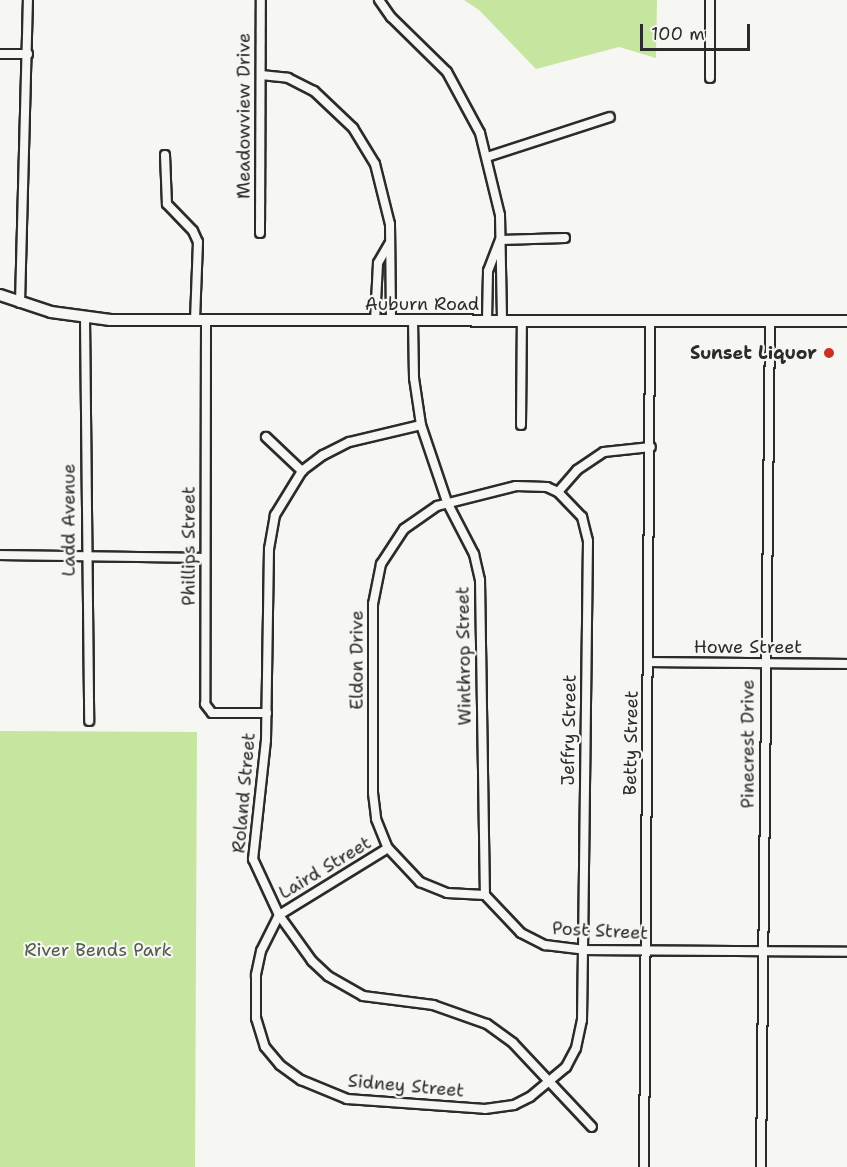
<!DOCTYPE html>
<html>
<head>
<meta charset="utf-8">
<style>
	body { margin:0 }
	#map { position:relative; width:847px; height:1167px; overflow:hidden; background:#f6f6f2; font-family:"Shantell Sans",sans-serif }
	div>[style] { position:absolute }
	.green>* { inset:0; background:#c6e69f }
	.roads { filter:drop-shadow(2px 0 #2b2b2b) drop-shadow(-2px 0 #2b2b2b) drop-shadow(0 2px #2b2b2b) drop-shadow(0 -2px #2b2b2b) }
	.street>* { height:8px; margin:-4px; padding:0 4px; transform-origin:4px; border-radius:4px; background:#f6f6f2 }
	.secondary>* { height:10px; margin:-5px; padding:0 5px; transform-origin:5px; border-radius:5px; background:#f6f6f2 }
	.dots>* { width:16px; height:16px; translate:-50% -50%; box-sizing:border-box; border:3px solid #f6f6f2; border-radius:50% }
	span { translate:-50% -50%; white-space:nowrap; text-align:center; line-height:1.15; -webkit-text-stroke:4.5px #f6f6f2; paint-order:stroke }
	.street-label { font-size:18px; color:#2b2b2b }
	.poi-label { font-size:18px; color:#2b2b2b; font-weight:700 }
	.right { translate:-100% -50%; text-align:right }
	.park-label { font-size:18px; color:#525a48 }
	.scale { position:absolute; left:640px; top:24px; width:110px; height:27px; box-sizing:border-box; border:3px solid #2b2b2b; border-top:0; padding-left:8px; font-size:18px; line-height:21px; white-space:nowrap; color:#2b2b2b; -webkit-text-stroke:4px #f6f6f2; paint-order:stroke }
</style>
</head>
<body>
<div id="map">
	<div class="green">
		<i style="clip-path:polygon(464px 0,657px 0,656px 58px,619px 47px,536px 69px,479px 10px)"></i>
		<i style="clip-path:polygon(0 731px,197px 732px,195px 1167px,0 1167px)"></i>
	</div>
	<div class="roads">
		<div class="street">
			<i style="left:379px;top:0;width:21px;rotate:55deg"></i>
			<i style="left:391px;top:17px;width:78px;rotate:44.5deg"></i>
			<i style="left:447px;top:72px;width:69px;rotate:61.6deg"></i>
			<i style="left:480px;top:133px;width:84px;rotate:76.3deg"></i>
			<i style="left:500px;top:215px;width:106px;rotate:88.9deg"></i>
			<i style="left:710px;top:0;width:78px;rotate:90deg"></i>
			<i style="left:0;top:54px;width:28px"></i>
			<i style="left:261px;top:75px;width:27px;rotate:6deg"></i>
			<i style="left:288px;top:78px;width:29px;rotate:27deg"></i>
			<i style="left:314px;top:91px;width:54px;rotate:43.5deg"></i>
			<i style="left:353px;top:128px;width:42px;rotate:58.6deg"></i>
			<i style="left:375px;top:164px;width:62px;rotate:76deg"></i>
			<i style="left:390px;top:224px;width:97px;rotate:89.4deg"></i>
			<i style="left:165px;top:155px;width:49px;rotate:87.7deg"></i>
			<i style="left:167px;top:204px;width:37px;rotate:46deg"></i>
			<i style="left:193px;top:231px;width:12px;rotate:66deg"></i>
			<i style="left:198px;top:242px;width:79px;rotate:92.2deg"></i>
			<i style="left:487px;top:157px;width:129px;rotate:-18deg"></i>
			<i style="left:260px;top:233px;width:233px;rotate:-89.8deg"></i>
			<i style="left:501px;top:240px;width:64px;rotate:-1.8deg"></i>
			<i style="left:20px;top:303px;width:303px;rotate:-88.5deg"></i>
			<i style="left:85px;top:318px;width:403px;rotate:89.4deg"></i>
			<i style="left:413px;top:320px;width:58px;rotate:89deg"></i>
			<i style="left:414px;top:378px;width:48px;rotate:81.5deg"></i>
			<i style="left:421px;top:425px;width:81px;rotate:71.3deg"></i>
			<i style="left:447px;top:502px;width:59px;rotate:62.6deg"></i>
			<i style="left:474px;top:554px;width:27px;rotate:77deg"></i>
			<i style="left:480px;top:580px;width:315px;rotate:89.1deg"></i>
			<i style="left:487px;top:320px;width:49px;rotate:-88.8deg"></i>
			<i style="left:488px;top:271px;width:33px;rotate:-69deg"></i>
			<i style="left:206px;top:321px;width:383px;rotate:90.1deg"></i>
			<i style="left:205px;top:704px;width:11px;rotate:52deg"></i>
			<i style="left:212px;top:713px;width:55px"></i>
			<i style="left:375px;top:321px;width:58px;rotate:-87deg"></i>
			<i style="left:378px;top:263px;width:22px;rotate:-60deg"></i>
			<i style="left:421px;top:425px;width:74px;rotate:166.7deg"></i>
			<i style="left:349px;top:442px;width:29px;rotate:153deg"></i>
			<i style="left:323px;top:455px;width:26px;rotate:143deg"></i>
			<i style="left:302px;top:471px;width:52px;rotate:121.5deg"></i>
			<i style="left:275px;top:515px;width:35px;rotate:100deg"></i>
			<i style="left:269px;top:549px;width:191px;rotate:90.9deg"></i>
			<i style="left:266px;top:740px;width:120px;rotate:96.2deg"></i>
			<i style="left:253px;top:859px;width:62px;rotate:65.1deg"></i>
			<i style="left:279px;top:915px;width:57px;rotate:54.3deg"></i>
			<i style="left:312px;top:961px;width:22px;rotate:43deg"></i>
			<i style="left:328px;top:976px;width:40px;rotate:29.7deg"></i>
			<i style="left:363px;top:996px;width:71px;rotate:7.3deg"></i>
			<i style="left:433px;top:1005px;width:57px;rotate:19.4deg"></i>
			<i style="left:487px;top:1024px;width:32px;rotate:36deg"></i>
			<i style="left:513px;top:1043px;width:115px;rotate:46.8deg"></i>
			<i style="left:521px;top:425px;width:105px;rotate:-89.5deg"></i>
			<i style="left:266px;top:437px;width:50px;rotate:43.4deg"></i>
			<i style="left:558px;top:492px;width:29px;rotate:-49deg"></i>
			<i style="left:577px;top:470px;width:32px;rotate:-34deg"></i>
			<i style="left:604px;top:452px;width:47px;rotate:-6.1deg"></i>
			<i style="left:0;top:555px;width:205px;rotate:0.8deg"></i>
			<i style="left:649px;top:662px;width:198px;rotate:0.6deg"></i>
			<i style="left:388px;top:848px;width:128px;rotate:148.4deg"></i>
			<i style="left:279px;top:915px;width:40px;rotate:116.6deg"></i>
			<i style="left:261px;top:951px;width:25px;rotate:102deg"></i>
			<i style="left:256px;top:975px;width:43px;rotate:90deg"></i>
			<i style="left:256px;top:1018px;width:30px;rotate:73deg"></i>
			<i style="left:265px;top:1047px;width:23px;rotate:50deg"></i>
			<i style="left:280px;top:1065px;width:26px;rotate:36deg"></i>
			<i style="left:301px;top:1080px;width:50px;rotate:22.4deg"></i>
			<i style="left:347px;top:1099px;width:138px;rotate:4.1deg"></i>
			<i style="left:485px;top:1109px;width:29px;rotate:-8deg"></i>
			<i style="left:514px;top:1105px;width:18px;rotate:-27deg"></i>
			<i style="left:530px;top:1097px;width:47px;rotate:-39.8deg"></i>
			<i style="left:566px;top:1067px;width:21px;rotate:-62deg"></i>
			<i style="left:576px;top:1048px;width:29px;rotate:-78deg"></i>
			<i style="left:582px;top:1020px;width:70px;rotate:-89.2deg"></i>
			<i style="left:583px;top:950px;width:409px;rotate:-89.3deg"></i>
			<i style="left:588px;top:541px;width:25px;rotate:-104deg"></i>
			<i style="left:582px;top:517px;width:35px;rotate:-134deg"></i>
			<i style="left:558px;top:492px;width:12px;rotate:-156deg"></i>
			<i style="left:547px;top:487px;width:31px;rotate:-178deg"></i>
			<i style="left:516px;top:486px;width:81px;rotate:165.8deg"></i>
			<i style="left:437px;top:506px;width:40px;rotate:145.1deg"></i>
			<i style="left:404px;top:529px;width:42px;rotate:123.3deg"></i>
			<i style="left:381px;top:564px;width:41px;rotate:101.3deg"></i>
			<i style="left:373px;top:604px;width:189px;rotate:90deg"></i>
			<i style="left:373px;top:793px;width:26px;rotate:83deg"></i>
			<i style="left:376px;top:819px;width:31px;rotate:68deg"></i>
			<i style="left:388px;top:848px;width:47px;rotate:46.7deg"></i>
			<i style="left:420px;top:882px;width:29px;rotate:22deg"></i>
			<i style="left:447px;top:893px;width:38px;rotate:3deg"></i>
			<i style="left:485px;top:895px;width:52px;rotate:46.5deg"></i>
			<i style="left:521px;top:933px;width:27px;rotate:27deg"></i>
			<i style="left:545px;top:945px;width:38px;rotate:7deg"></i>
			<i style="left:583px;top:950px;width:264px;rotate:0.4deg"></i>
			<i style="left:644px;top:1167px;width:847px;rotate:-89.59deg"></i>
			<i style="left:761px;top:1167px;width:846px;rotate:-89.39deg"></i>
		</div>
		<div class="secondary">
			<i style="left:0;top:295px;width:54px;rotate:18.4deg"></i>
			<i style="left:51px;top:312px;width:60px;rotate:7.7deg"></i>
			<i style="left:110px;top:320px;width:737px;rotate:0.08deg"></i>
		</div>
	</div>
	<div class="dots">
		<i style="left:829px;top:353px;background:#c8321e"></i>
	</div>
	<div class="street-label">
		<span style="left:244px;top:116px;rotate:-90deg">Meadowview Drive</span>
		<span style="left:422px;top:304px">Auburn Road</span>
		<span style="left:69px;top:520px;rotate:-90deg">Ladd Avenue</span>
		<span style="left:189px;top:546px;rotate:-90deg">Phillips Street</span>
		<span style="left:748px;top:647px">Howe Street</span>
		<span style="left:464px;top:656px;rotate:-91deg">Winthrop Street</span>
		<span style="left:357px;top:660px;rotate:-90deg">Eldon Drive</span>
		<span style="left:569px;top:730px;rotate:-89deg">Jeffry Street</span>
		<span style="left:631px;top:743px;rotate:-89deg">Betty Street</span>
		<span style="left:748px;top:744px;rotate:-90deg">Pinecrest Drive</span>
		<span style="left:244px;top:793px;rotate:-85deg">Roland Street</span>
		<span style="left:325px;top:868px;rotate:-31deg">Laird Street</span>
		<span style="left:600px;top:931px;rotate:3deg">Post Street</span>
		<span style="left:406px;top:1086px;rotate:5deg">Sidney Street</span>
	</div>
	<div class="poi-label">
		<span class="right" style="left:817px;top:353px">Sunset Liquor</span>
	</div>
	<div class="park-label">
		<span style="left:98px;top:950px">River Bends Park</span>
	</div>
	<div class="scale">100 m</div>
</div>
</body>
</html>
